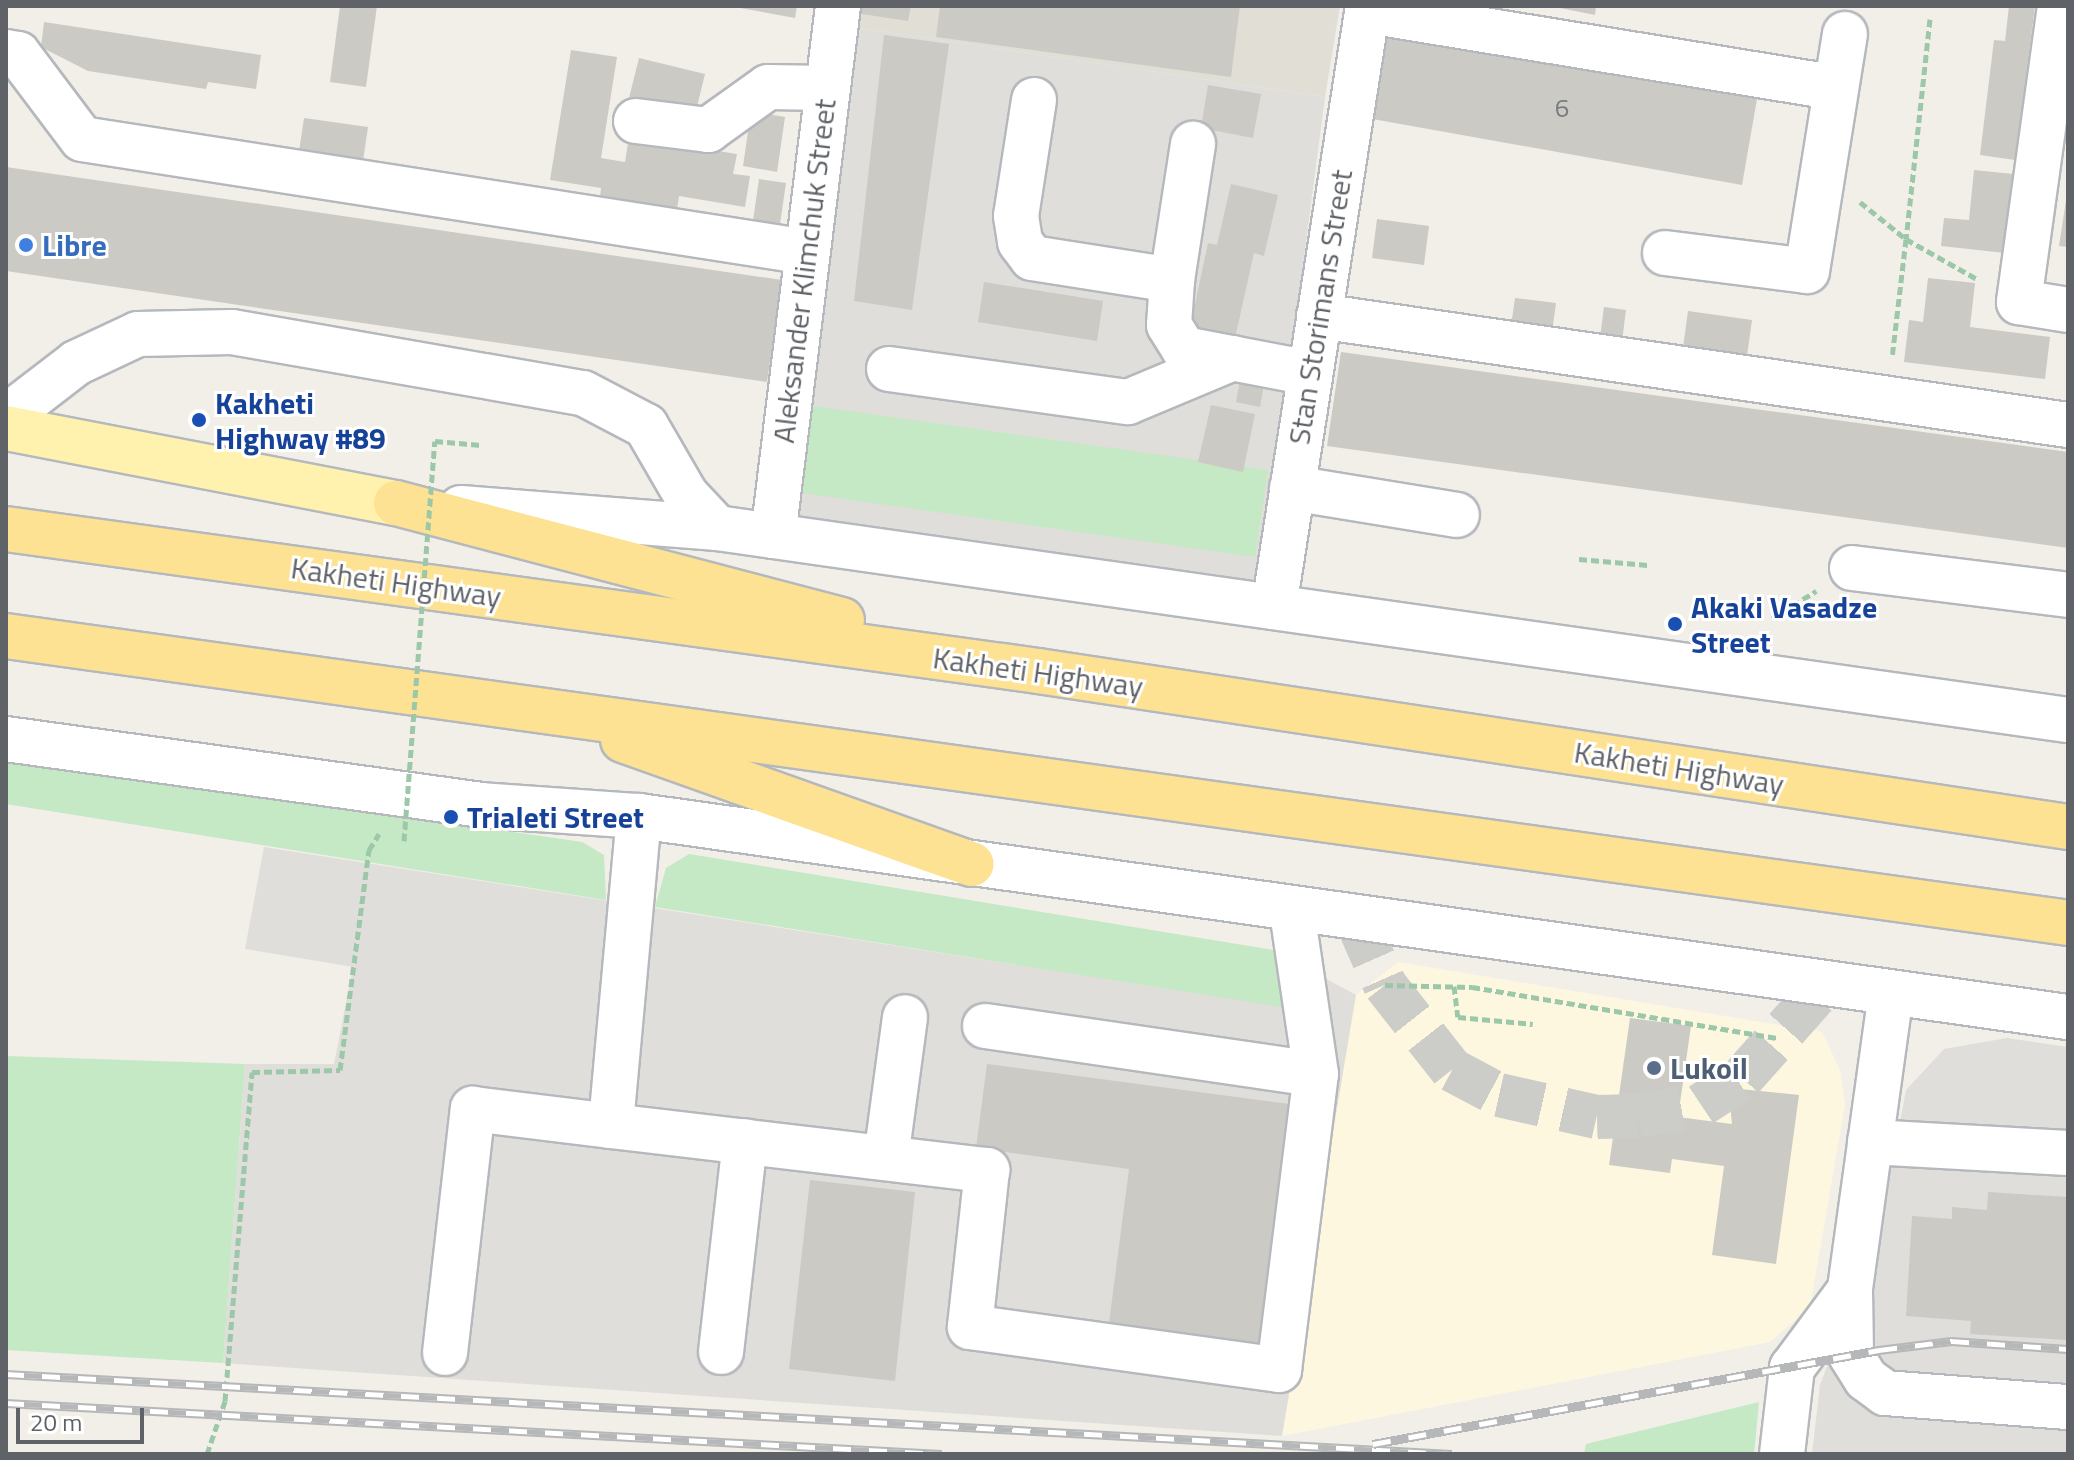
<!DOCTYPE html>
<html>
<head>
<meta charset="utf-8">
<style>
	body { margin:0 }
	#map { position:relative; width:2074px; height:1460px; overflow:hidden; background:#f1efe8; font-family:"Titillium Web",sans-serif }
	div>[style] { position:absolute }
	.commercial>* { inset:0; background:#fef7e0 }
	.industrial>* { inset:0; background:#e0deda }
	.education>* { inset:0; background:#e1ded6 }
	.green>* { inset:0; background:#c5e8c5 }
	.building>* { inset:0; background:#cccac5 }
	.minor-tunnel>* { height:44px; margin-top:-22px; transform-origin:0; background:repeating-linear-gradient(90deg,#ccccc8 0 44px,transparent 0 66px) }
	.path>* { height:5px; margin-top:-2.5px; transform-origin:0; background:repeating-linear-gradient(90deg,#9cc7a9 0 8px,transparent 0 12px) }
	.roads { filter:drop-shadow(2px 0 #b5b8bc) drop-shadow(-2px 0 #b5b8bc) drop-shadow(0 2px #b5b8bc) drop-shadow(0 -2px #b5b8bc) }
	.minor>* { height:44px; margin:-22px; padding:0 22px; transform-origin:22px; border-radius:22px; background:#fff }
	.major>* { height:44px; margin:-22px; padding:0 22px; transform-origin:22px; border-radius:22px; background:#fff2af }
	.highway>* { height:44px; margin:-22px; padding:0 22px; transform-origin:22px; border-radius:22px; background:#fde293 }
	.rail>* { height:9px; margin-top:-4.5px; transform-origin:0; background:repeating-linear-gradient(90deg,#fff 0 18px,#b6b7b8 0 36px); box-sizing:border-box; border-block:2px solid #b6b7b8 }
	.path-bridge>* { height:5px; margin-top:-2.5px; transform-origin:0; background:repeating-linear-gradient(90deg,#9cc7a9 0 8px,transparent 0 12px) }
	.dots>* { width:22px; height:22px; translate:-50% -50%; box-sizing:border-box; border:4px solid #fff; border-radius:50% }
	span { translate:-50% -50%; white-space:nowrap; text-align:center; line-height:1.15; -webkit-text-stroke:6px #fff; paint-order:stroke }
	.number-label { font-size:26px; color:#7a7d7f }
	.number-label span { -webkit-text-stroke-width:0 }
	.shop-label { font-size:30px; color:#366cbe; font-weight:700 }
	.left { translate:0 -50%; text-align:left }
	.street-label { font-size:30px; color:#5f6368 }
	.transit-label { font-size:30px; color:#164399; font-weight:700 }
	.service-label { font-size:30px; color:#4e5e75; font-weight:700 }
	.frame { position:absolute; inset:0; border:8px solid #5f6368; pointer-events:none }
	.scale { position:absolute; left:16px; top:1408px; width:128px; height:36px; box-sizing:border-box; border:4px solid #5f6368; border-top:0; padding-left:10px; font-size:24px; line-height:28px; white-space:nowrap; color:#5f6368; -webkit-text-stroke:6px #fff; paint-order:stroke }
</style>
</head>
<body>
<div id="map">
	<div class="commercial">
		<i style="clip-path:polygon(1398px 962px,1822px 1032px,1840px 1070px,1845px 1105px,1810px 1307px,1770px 1342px,1282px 1436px,1356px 995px)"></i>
	</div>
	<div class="industrial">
		<i style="clip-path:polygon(845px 26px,1325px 97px,1261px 585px,788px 517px)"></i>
		<i style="clip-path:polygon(264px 847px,1287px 1007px,1273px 950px,1356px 995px,1282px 1436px,223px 1363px,245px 1064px,334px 1064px,353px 967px,245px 949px)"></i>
		<i style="clip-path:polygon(2007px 1038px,2068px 1047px,2068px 1454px,1812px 1454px,1820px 1385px,1836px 1343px,1875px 1321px,1872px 1269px,1906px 1090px,1944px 1049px)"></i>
	</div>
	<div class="education">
		<i style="clip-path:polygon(847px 6px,1340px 6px,1325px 97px,845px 26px)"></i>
	</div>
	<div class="green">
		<i style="clip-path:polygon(807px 405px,1268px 470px,1255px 557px,795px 492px)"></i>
		<i style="clip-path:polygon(6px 759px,582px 842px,604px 855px,606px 900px,6px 804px)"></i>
		<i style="clip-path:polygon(689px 854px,1273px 950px,1287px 1008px,655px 907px,666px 868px)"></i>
		<i style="clip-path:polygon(6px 1056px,245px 1064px,223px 1363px,6px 1350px)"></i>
		<i style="clip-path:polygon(1759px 1402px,1754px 1454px,1584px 1454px,1586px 1444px)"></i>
	</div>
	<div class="building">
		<i style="clip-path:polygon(340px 6px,377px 6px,366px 87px,330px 82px)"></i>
		<i style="clip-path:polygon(729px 6px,797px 6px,795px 18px)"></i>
		<i style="clip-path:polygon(850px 6px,911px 6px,908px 21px,849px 12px)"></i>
		<i style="clip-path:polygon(940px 6px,1240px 6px,1231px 77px,936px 37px)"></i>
		<i style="clip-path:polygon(1550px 6px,1596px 6px,1595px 15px)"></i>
		<i style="clip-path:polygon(2009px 6px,2035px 6px,2015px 160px,1980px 155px,1994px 40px,2005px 41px)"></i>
		<i style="clip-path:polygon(44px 22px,261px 55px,256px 89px,208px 82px,206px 89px,88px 71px,41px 47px)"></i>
		<i style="clip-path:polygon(1383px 32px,1757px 99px,1742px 185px,1367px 118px)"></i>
		<i style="clip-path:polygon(884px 35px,949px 44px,912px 310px,854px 301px)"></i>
		<i style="clip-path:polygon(571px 50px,617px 57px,601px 158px,625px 162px,629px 137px,737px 154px,733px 174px,750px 176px,745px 207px,679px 196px,677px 209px,600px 197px,601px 188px,550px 180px)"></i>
		<i style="clip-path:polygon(639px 58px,705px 74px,695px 115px,629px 98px)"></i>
		<i style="clip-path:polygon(1208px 85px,1261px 94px,1253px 138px,1201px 128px)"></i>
		<i style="clip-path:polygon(751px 111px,785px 117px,777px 172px,743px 166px)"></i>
		<i style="clip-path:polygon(304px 118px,368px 127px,362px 168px,298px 158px)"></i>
		<i style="clip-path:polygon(6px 167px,782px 280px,767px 382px,6px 271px)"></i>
		<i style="clip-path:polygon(1974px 170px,2013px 174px,2005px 253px,1941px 246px,1944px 218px,1969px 220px)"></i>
		<i style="clip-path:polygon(759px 179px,786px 183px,780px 224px,753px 221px)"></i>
		<i style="clip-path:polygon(1231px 184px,1278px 195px,1264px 256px,1254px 253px,1235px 338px,1190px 328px,1208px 243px,1217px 245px)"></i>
		<i style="clip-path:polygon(2066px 200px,2068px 200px,2068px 247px,2059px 246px)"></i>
		<i style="clip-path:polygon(1377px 219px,1429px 226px,1424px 265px,1372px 258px)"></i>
		<i style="clip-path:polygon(1928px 278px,1975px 283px,1970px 327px,2050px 337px,2045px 379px,1904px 362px,1909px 320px,1923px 322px)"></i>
		<i style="clip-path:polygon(984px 282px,1103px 301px,1097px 341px,978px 322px)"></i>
		<i style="clip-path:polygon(1515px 298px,1556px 303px,1551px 339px,1510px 333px)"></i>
		<i style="clip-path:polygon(1604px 307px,1626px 310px,1621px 349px,1599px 345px)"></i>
		<i style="clip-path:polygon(1688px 311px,1752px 320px,1746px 363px,1682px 355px)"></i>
		<i style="clip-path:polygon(1341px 352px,2068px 452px,2068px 548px,1327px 446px)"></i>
		<i style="clip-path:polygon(1240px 381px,1264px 385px,1260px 407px,1236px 402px)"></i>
		<i style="clip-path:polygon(1211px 405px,1255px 414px,1243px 472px,1198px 462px)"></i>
		<i style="clip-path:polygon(1630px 1018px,1691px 1026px,1678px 1117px,1732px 1124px,1730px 1105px,1740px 1089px,1799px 1095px,1776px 1264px,1712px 1255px,1724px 1166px,1672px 1159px,1670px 1173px,1609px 1165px)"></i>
		<i style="clip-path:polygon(987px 1064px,1305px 1106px,1273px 1345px,1109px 1323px,1129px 1169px,976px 1148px)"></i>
		<i style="clip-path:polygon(810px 1180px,915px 1192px,895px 1381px,789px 1369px)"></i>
		<i style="clip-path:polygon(1988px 1192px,2068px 1197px,2068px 1340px,1970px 1334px,1971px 1321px,1906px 1316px,1912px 1216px,1952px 1219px,1952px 1207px,1987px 1210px)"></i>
	</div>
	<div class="minor-tunnel">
		<i style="left:1356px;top:919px;width:72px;rotate:66.3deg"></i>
		<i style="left:1385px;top:985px;width:108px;rotate:51.8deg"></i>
		<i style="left:1452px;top:1070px;width:53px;rotate:28deg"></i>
		<i style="left:1499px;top:1095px;width:100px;rotate:12.7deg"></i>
		<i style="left:1597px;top:1117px;width:41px;rotate:-1.4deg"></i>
		<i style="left:1638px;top:1116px;width:64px;rotate:-9.9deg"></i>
		<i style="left:1701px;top:1105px;width:49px;rotate:-33.4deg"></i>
		<i style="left:1742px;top:1078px;width:123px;rotate:-48.3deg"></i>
	</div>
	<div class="path">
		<i style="left:1930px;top:19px;width:221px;rotate:96.2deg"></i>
		<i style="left:1906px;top:239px;width:81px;rotate:29.4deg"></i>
		<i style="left:1860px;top:202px;width:59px;rotate:38.8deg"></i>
		<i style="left:1906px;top:239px;width:120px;rotate:96.7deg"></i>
		<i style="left:435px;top:441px;width:46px;rotate:5deg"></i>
		<i style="left:1579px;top:559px;width:69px;rotate:5deg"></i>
		<i style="left:1772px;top:618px;width:52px;rotate:-31.5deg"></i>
		<i style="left:1385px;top:985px;width:87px;rotate:1.3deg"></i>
		<i style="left:1472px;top:987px;width:309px;rotate:9.5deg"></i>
		<i style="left:1454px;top:986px;width:31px;rotate:83deg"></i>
		<i style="left:1458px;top:1017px;width:75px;rotate:5.3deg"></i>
		<i style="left:207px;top:1454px;width:56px;rotate:-71.2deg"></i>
		<i style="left:225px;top:1401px;width:330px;rotate:-85.3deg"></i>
		<i style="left:252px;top:1072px;width:88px;rotate:-1.3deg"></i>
		<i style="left:340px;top:1070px;width:222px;rotate:-82.5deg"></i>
		<i style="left:369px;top:850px;width:19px;rotate:-58deg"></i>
	</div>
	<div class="roads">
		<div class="minor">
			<i style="left:2060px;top:6px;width:299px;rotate:97.9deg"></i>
			<i style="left:2019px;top:302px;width:50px;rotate:9.3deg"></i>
			<i style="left:1368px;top:11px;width:474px;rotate:9.3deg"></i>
			<i style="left:6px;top:52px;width:12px;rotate:9deg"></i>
			<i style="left:18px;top:54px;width:106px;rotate:53deg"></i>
			<i style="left:82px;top:139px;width:734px;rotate:8.86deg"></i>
			<i style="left:1034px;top:100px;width:117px;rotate:98.8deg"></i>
			<i style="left:1016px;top:216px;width:26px;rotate:81deg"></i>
			<i style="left:1020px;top:242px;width:20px;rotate:53deg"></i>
			<i style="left:1032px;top:258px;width:142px;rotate:8.9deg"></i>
			<i style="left:1172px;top:280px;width:45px;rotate:93.8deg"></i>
			<i style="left:1169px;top:325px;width:28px;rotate:58deg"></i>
			<i style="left:1184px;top:349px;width:128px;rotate:10.8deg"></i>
			<i style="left:636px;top:121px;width:73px;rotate:7.1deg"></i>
			<i style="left:708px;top:130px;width:74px;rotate:-35.6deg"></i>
			<i style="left:768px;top:87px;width:60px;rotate:1deg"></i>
			<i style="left:1665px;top:253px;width:143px;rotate:7.2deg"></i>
			<i style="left:1807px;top:271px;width:240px;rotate:-80.9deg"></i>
			<i style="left:1172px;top:280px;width:138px;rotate:-81.2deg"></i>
			<i style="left:1319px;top:316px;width:757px;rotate:8.28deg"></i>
			<i style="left:889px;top:369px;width:241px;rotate:7.9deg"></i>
			<i style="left:1128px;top:402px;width:114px;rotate:-22.7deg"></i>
			<i style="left:6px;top:417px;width:88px;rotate:-37.6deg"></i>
			<i style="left:76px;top:363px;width:68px;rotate:-25.1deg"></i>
			<i style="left:138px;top:334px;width:94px;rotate:-1.2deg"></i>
			<i style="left:232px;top:332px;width:356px;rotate:9.9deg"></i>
			<i style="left:583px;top:393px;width:71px;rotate:27.6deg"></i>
			<i style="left:646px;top:426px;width:80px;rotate:59.9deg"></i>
			<i style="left:686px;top:495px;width:45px;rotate:46.8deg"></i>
			<i style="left:1292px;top:488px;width:167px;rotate:9.3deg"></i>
			<i style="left:461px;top:508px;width:257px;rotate:4.5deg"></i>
			<i style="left:717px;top:528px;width:1365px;rotate:8.09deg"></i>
			<i style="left:773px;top:536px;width:534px;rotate:-83.01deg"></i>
			<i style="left:1852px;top:568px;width:218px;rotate:7.1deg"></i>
			<i style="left:1274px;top:607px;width:608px;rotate:-81.11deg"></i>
			<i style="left:6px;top:739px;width:479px;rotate:7.9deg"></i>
			<i style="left:480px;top:805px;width:159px;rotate:4deg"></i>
			<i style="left:639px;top:816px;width:1443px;rotate:8.01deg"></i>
			<i style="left:639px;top:816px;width:311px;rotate:95.2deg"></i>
			<i style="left:611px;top:1126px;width:379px;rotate:6.7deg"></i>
			<i style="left:987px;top:1170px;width:158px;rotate:96.2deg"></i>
			<i style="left:970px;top:1327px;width:312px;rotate:7.9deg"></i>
			<i style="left:1279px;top:1370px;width:298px;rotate:-82.9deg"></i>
			<i style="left:1316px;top:1074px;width:165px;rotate:-98.4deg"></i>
			<i style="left:1891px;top:993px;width:300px;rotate:97.9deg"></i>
			<i style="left:1850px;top:1290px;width:65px;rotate:89.1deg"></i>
			<i style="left:1851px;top:1355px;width:28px;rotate:58deg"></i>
			<i style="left:1866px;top:1379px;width:24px;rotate:36deg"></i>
			<i style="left:1885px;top:1393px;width:184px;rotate:4.4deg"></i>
			<i style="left:985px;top:1026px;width:334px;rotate:8.3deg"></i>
			<i style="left:1870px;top:1142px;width:198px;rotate:3.2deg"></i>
			<i style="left:886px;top:1158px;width:142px;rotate:-82.3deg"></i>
			<i style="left:721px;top:1352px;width:212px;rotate:-83.5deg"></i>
			<i style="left:445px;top:1353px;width:246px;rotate:-83.5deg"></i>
			<i style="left:473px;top:1109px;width:139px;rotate:7deg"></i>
			<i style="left:1782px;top:1454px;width:87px;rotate:-83.4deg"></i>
			<i style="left:1792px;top:1368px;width:97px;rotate:-53.4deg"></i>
		</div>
		<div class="major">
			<i style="left:6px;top:428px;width:397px;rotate:10.9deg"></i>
		</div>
		<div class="highway">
			<i style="left:396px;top:503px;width:461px;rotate:14.7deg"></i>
			<i style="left:6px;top:529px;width:1042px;rotate:7.83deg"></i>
			<i style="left:1038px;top:671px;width:1042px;rotate:8.61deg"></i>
			<i style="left:6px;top:636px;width:2082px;rotate:7.92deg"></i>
			<i style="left:623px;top:740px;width:370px;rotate:19.6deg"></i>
		</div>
	</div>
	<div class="rail">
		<i style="left:6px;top:1374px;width:1448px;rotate:3.17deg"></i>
		<i style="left:6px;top:1403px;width:937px;rotate:3.12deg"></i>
		<i style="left:1373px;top:1444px;width:515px;rotate:-10.52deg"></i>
		<i style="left:1879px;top:1350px;width:73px;rotate:-7.1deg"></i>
		<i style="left:1951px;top:1341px;width:117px;rotate:3.9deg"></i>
	</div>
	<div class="path-bridge">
		<i style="left:404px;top:841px;width:401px;rotate:-85.6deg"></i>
	</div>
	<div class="dots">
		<i style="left:26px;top:245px;background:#3f7fe0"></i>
		<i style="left:199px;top:420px;background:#1a4fb4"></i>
		<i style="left:1675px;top:624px;background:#1a4fb4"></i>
		<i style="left:451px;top:817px;background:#1a4fb4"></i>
		<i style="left:1654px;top:1068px;background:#5c6f8a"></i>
	</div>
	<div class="number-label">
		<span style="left:1562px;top:108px">6</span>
	</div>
	<div class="shop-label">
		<span class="left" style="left:42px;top:245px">Libre</span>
	</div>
	<div class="street-label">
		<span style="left:804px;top:271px;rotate:-83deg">Aleksander Klimchuk Street</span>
		<span style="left:1320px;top:307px;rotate:-81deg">Stan Storimans Street</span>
		<span style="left:396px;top:582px;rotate:8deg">Kakheti Highway</span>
		<span style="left:1038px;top:672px;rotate:8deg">Kakheti Highway</span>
		<span style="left:1679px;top:768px;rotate:9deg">Kakheti Highway</span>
	</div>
	<div class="transit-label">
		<span class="left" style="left:215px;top:420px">Kakheti<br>Highway #89</span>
		<span class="left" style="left:1691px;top:624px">Akaki Vasadze<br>Street</span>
		<span class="left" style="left:467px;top:817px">Trialeti Street</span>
	</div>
	<div class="service-label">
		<span class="left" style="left:1670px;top:1068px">Lukoil</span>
	</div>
	<div class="frame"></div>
	<div class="scale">20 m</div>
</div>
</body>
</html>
